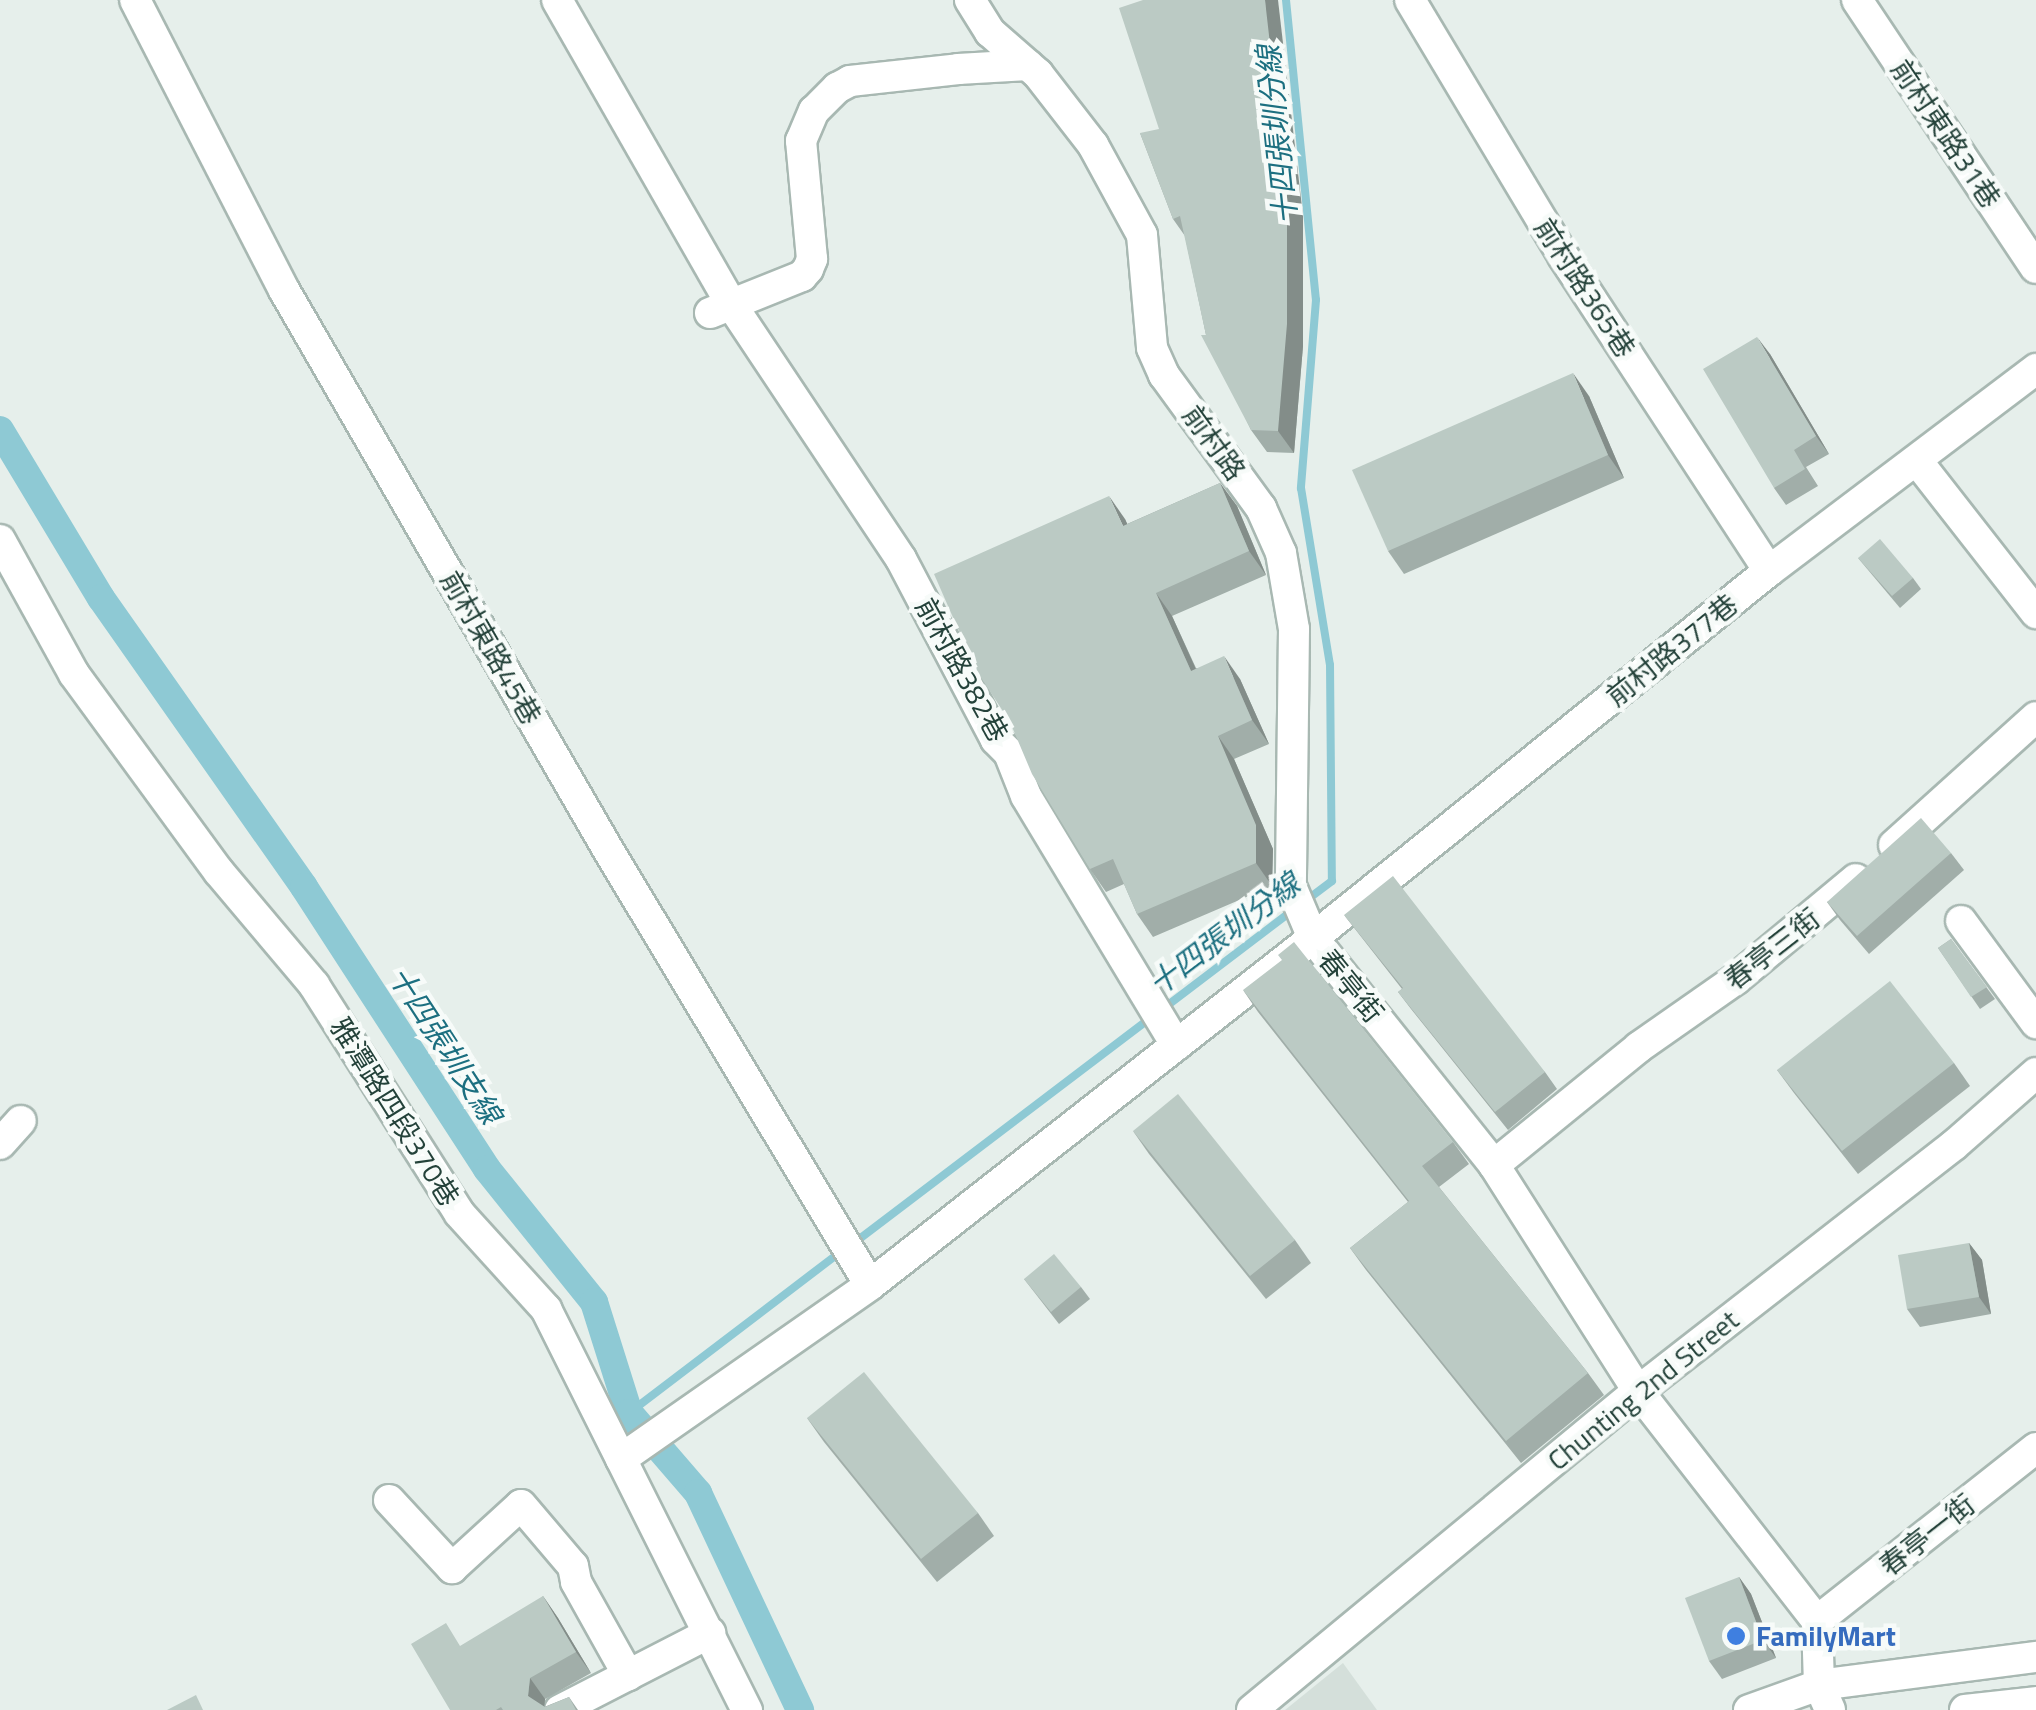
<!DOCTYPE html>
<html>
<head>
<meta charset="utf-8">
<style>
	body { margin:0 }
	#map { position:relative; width:2036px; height:1710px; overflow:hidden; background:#e6efeb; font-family:"Titillium Web","Noto Sans TC",sans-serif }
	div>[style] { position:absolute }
	.built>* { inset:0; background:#d4dfda }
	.stream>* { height:8px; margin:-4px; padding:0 4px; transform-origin:4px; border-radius:4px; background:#8ec9d4 }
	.canal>* { height:28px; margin:-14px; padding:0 14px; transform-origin:14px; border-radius:14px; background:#8ec9d4 }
	.roads { filter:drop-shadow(2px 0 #a8b8b2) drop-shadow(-2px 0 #a8b8b2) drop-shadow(0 2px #a8b8b2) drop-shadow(0 -2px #a8b8b2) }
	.minor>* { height:30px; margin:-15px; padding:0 15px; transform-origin:15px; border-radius:15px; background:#fff }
	.wall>* { inset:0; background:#a1aea9 }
	.shaded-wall>* { inset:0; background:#838d89 }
	.building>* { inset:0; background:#bbcac4 }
	.dots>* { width:28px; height:28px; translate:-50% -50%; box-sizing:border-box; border:5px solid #f7fbf9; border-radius:50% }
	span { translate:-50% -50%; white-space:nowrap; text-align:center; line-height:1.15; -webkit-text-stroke:9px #f7fbf9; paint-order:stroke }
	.street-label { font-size:28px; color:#24423a }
	.shop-label { font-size:28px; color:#366cbe; font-weight:700 }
	.left { translate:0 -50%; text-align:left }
	.water-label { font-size:30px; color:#1c6f80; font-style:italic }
</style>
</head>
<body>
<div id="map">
	<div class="built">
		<i style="clip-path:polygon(1343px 1663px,1377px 1710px,1285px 1710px)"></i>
	</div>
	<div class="stream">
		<i style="left:1286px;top:0;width:301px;rotate:84.3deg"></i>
		<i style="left:1316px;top:300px;width:189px;rotate:94.6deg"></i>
		<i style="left:1301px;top:488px;width:179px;rotate:80.7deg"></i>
		<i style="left:1330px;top:665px;width:216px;rotate:89.5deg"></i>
		<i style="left:1332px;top:881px;width:35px;rotate:143deg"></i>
		<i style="left:1164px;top:1008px;width:162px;rotate:-37.2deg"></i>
		<i style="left:854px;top:1243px;width:370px;rotate:-37.2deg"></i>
		<i style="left:629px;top:1413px;width:268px;rotate:-37.3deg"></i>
	</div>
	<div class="canal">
		<i style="left:0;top:430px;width:196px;rotate:59deg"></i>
		<i style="left:101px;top:598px;width:353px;rotate:54.9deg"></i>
		<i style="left:304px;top:887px;width:336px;rotate:57deg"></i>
		<i style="left:487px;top:1169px;width:171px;rotate:51.2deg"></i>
		<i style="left:594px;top:1302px;width:116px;rotate:72.5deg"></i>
		<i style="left:629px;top:1413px;width:106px;rotate:49.2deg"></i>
		<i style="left:698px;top:1493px;width:240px;rotate:64.8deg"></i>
	</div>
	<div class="roads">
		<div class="minor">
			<i style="left:135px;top:0;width:326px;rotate:62.8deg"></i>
			<i style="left:284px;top:290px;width:651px;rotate:59.93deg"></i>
			<i style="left:610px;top:853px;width:504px;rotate:58.96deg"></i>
			<i style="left:557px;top:0;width:350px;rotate:60.2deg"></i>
			<i style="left:731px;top:304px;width:306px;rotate:56.3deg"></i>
			<i style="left:901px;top:559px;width:204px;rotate:62.3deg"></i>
			<i style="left:996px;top:740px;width:18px;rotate:45deg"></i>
			<i style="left:1009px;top:753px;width:46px;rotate:68.4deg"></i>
			<i style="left:1026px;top:796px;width:291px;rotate:58.9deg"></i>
			<i style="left:970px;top:0;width:38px;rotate:58deg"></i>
			<i style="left:990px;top:32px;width:64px;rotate:41.2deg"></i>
			<i style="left:1038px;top:74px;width:90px;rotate:52.2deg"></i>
			<i style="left:1093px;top:145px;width:102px;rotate:61.4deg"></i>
			<i style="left:1142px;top:235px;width:113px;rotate:84.9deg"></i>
			<i style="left:1152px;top:348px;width:30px;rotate:66deg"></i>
			<i style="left:1164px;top:375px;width:165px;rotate:53.9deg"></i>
			<i style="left:1261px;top:508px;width:49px;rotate:66deg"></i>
			<i style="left:1281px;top:553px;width:77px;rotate:80.3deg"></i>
			<i style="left:1294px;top:629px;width:257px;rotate:90.7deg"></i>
			<i style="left:1291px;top:886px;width:56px;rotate:67.1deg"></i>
			<i style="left:1313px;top:938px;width:290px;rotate:51.4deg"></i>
			<i style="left:1494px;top:1165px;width:268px;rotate:57.5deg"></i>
			<i style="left:1638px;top:1391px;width:291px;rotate:52.1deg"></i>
			<i style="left:1817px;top:1621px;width:64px;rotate:88.2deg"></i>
			<i style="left:1819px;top:1685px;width:27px;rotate:66deg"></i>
			<i style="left:1410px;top:0;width:298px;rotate:59.1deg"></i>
			<i style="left:1563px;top:256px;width:376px;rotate:56.8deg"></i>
			<i style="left:1857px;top:0;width:322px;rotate:56.3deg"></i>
			<i style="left:710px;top:313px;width:99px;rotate:-21.9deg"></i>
			<i style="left:802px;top:276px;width:9px;rotate:-49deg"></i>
			<i style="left:808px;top:269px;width:11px;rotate:-68deg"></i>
			<i style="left:812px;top:259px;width:119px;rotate:-95.3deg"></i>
			<i style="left:801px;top:141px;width:33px;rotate:-67deg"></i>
			<i style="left:814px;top:111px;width:33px;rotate:-45deg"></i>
			<i style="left:837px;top:88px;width:15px;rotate:-28deg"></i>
			<i style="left:850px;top:81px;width:109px;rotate:-6.3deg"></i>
			<i style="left:958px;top:69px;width:70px;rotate:-3.3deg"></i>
			<i style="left:1918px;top:462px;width:192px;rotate:52deg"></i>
			<i style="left:0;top:540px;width:153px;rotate:61.1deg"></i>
			<i style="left:74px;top:674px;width:245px;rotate:53.8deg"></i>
			<i style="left:219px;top:872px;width:148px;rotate:49.9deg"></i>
			<i style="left:314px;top:985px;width:270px;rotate:57.5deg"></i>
			<i style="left:459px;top:1213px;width:130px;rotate:47.8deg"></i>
			<i style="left:546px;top:1309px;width:449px;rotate:63.4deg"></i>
			<i style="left:1894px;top:845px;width:191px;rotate:-42deg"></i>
			<i style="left:1961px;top:921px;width:127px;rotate:53.7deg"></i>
			<i style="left:0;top:1144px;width:31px;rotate:-48deg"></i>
			<i style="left:1494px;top:1165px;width:187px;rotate:-39.1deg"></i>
			<i style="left:1639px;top:1047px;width:118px;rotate:-35deg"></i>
			<i style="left:1736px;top:979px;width:156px;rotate:-39.8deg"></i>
			<i style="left:621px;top:1459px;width:304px;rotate:-34.9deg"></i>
			<i style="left:870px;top:1285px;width:563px;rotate:-38.07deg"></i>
			<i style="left:1313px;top:938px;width:585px;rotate:-38.83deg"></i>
			<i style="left:1769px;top:571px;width:335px;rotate:-37.1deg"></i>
			<i style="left:389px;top:1500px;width:93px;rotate:47.2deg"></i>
			<i style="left:452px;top:1568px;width:93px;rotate:-42.4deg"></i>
			<i style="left:521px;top:1505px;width:80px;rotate:49.6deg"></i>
			<i style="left:573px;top:1566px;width:16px;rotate:79deg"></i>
			<i style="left:576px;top:1582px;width:107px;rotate:60.8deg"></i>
			<i style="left:1817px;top:1621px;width:279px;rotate:-38.3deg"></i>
			<i style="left:560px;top:1710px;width:169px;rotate:-27.2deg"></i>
			<i style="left:1252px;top:1710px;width:501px;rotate:-39.57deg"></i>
			<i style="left:1638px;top:1391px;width:400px;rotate:-37.9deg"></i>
			<i style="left:1954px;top:1145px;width:109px;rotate:-41.3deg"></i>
			<i style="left:1749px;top:1710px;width:74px;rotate:-19.7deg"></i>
			<i style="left:1819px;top:1685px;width:219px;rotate:-7.4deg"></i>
			<i style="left:1965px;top:1710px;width:71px;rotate:-6.4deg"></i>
		</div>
	</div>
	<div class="wall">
		<i style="clip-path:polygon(1140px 133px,1303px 216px,1303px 346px,1294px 453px,1267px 452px,1251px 430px,1206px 335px,1185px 236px,1173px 219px)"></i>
		<i style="clip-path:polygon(1770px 354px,1829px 454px,1806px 467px,1818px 486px,1786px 505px,1774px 488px)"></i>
		<i style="clip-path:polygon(1589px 396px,1624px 478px,1404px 574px,1388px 551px)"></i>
		<i style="clip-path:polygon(1220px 483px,1237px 506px,1266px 575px,1172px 616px,1196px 668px,1240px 679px,1269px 744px,1234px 759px,1273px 849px,1272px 886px,1153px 937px,1137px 914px,1124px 884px,1106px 892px,1090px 869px,1125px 519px,1127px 524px)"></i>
		<i style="clip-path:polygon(1858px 558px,1913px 578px,1921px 589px,1900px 608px)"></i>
		<i style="clip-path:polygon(1951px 853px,1964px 870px,1869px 954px,1840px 920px,1827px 902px)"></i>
		<i style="clip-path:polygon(1344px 915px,1545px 1072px,1557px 1089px,1508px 1130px,1411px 1009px,1398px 992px,1402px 989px)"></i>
		<i style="clip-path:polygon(1951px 939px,1995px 999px,1980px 1009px,1938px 948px)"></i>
		<i style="clip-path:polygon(1243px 990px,1453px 1142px,1469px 1164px,1439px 1187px,1588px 1373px,1604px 1395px,1521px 1463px,1366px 1270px,1350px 1248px,1408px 1202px,1258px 1012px)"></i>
		<i style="clip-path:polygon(1954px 1063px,1970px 1086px,1858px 1174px,1794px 1093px,1777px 1070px)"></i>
		<i style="clip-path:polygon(1133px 1131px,1295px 1240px,1311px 1263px,1266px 1299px,1149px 1154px)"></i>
		<i style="clip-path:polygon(1969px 1243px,1982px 1260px,1991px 1314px,1920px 1327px,1907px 1309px)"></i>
		<i style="clip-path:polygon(1024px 1279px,1081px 1287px,1090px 1299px,1059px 1324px)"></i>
		<i style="clip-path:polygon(807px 1418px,978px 1513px,994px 1536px,937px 1582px,824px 1442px)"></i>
		<i style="clip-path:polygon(1739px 1577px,1751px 1594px,1776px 1658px,1722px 1679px,1709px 1661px)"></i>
		<i style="clip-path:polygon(543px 1596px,558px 1618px,591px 1673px,545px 1699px,544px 1707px,569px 1697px,578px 1710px,450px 1710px)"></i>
	</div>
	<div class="shaded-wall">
		<i style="clip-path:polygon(1265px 0,1278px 0,1303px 216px,1303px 346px,1294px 453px,1278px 431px)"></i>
		<i style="clip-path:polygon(1757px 337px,1770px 354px,1829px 454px,1816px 436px)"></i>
		<i style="clip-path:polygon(1573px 373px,1589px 396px,1624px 478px,1608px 455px)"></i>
		<i style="clip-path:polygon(1220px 483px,1237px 506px,1266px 575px,1249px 551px)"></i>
		<i style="clip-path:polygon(1109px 496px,1125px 519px,1139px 549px,1123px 526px)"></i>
		<i style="clip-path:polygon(1156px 593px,1172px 616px,1207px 694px,1191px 671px)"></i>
		<i style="clip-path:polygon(1224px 656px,1240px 679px,1269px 744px,1252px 720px)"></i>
		<i style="clip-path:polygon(1218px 736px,1234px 759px,1273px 849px,1272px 886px,1256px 863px)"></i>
		<i style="clip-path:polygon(1969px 1243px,1982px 1260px,1991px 1314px,1979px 1297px)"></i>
		<i style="clip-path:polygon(1739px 1577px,1751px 1594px,1776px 1658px,1763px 1640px)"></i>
		<i style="clip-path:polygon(543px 1596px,558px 1618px,591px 1673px,576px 1652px)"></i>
		<i style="clip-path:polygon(530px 1678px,545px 1699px,544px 1710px,528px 1696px)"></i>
	</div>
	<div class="building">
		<i style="clip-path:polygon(1143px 0,1265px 0,1287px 194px,1287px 324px,1278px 431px,1251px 430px,1201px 335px,1206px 335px,1180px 216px,1173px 219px,1140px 133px,1159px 129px,1119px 8px)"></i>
		<i style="clip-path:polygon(1757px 337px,1816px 436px,1794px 450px,1805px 469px,1774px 488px,1703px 369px)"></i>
		<i style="clip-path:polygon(1573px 373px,1608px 455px,1388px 551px,1352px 470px)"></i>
		<i style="clip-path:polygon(1220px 483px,1249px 551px,1156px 593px,1191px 671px,1224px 656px,1252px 720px,1218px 736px,1256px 825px,1256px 863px,1137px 914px,1113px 859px,1090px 869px,1032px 774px,1010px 722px,976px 670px,934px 574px,1109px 496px,1123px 526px)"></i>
		<i style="clip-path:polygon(1880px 539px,1913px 578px,1892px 596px,1858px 558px)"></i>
		<i style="clip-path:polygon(1921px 818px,1951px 853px,1857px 936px,1827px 902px)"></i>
		<i style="clip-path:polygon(1393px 876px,1545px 1072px,1495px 1112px,1398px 992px,1403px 988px,1344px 915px)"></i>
		<i style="clip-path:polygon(1951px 939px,1987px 987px,1971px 997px,1938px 948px)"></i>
		<i style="clip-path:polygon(1294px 942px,1453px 1142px,1422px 1166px,1588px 1373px,1506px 1441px,1350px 1248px,1409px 1201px,1243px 990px,1282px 960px,1278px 955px)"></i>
		<i style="clip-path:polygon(1890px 981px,1954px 1063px,1842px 1151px,1777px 1070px)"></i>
		<i style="clip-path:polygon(1178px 1094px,1295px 1240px,1250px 1276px,1133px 1131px)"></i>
		<i style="clip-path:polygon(1969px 1243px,1979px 1297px,1907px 1309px,1898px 1255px)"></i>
		<i style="clip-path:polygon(1054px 1254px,1081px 1287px,1051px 1312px,1024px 1279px)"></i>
		<i style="clip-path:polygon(864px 1372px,978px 1513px,921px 1559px,807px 1418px)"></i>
		<i style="clip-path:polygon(1739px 1577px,1763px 1640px,1709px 1661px,1685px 1598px)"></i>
		<i style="clip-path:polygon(543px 1596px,576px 1652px,530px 1678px,528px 1696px,545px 1707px,569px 1697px,576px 1710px,503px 1710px,501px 1707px,496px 1710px,450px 1710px,411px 1644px,446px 1623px,460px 1646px)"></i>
		<i style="clip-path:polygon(196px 1695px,203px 1710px,167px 1710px)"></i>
	</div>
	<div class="dots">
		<i style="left:1736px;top:1636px;background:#3f7fe0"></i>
	</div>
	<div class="street-label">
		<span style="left:1946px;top:134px;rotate:56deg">前村東路31巷</span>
		<span style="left:1585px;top:288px;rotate:57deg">前村路365巷</span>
		<span style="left:1214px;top:443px;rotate:54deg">前村路</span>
		<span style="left:491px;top:648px;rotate:60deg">前村東路45巷</span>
		<span style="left:1672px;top:650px;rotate:-39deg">前村路377巷</span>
		<span style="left:962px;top:670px;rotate:61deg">前村路382巷</span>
		<span style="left:1772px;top:949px;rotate:-38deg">春亭三街</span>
		<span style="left:1351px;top:986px;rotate:51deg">春亭街</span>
		<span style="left:395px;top:1112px;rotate:58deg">雅潭路四段370巷</span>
		<span style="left:1643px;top:1390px;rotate:-39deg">Chunting 2nd Street</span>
		<span style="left:1927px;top:1535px;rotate:-38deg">春亭一街</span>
	</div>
	<div class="shop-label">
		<span class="left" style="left:1756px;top:1636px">FamilyMart</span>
	</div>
	<div class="water-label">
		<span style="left:1277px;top:135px;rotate:-96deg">十四張圳分線</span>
		<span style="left:1224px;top:934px;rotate:-37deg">十四張圳分線</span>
		<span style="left:445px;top:1045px;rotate:57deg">十四張圳支線</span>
	</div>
</div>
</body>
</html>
